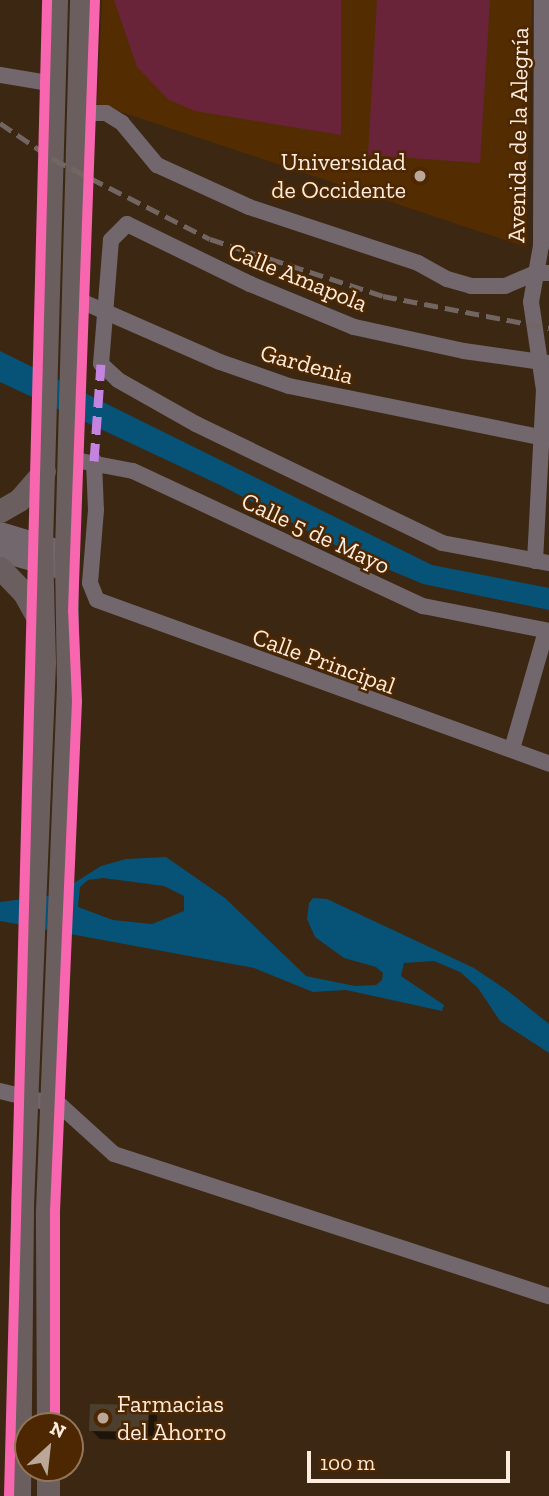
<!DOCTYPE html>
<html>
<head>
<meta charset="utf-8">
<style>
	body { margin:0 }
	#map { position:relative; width:549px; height:1496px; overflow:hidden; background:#3b2712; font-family:"Zilla Slab",serif }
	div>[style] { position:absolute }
	.built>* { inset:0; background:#532c02 }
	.green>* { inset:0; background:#69243a }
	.water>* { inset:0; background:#075277 }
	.shadow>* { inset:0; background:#0007 }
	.building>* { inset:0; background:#4d3f2e }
	.minor>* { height:16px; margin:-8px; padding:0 8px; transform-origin:8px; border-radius:8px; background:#71676c }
	.tertiary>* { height:21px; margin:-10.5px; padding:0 10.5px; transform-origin:10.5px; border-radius:10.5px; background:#71676c }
	.secondary>* { height:23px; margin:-11.5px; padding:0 11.5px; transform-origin:11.5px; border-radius:11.5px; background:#6b5e5e }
	.rail>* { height:4.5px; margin-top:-2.25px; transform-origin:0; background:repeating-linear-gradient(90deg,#726562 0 14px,transparent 0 21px) }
	.quiet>* { height:9px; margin-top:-4.5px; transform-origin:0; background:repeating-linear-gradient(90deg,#c483df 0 18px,transparent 0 27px) }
	.cycleway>* { height:10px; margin:-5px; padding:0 5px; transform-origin:5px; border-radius:5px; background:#f766af }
	.dots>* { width:19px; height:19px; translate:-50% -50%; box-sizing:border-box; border:4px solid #4c2701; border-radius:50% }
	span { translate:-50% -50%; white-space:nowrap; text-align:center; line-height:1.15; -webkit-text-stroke:5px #4c2701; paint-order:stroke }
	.street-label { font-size:24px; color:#feecde }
	.poi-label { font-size:24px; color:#feecde }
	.right { translate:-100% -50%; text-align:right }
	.left { translate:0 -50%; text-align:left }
	.north { position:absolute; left:14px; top:1412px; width:70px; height:70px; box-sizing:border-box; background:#4c2701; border:2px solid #937659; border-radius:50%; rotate:27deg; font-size:19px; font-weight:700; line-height:28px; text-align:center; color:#feecde }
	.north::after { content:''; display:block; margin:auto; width:24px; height:32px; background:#baa797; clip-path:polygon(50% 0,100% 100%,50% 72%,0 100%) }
	.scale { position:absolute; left:307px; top:1451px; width:203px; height:32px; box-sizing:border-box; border:4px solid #feecde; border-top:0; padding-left:9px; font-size:21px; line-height:24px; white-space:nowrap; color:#feecde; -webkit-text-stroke:5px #4c2701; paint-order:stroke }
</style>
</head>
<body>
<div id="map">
	<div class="built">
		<i style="clip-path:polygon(102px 0,532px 0,526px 247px,97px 104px)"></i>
	</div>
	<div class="green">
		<i style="clip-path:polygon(114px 0,341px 0,341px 135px,195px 111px,169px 100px,137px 67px)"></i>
		<i style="clip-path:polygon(377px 0,490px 0,480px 163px,368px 155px)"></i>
	</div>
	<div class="water">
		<i style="clip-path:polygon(0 351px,432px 565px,549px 588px,549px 610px,423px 584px,356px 556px,222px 486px,0 382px)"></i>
		<i style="clip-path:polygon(evenodd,166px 857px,225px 898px,306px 976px,355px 986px,376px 985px,382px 980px,383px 973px,376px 967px,344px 958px,315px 937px,307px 919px,309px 903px,313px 898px,327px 899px,474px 968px,508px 991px,549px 1024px,549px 1053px,500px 1021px,478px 988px,460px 972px,434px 961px,404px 963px,401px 976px,444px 1005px,442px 1011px,346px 990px,313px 992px,254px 968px,0 921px,0 902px,55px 895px,101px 866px,126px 859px,166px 857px,103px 878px,164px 886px,184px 896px,184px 911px,152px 924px,113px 920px,78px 907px,80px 887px,88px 880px,103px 878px)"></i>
	</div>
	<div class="shadow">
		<i style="clip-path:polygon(148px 1407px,157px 1416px,157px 1441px,100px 1439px,91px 1430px)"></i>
	</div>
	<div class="building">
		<i style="clip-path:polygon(90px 1404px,149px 1405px,148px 1432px,89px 1431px)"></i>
	</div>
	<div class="minor">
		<i style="left:0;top:75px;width:56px;rotate:9.3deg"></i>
		<i style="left:79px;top:113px;width:27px"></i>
		<i style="left:106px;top:113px;width:19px;rotate:32deg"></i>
		<i style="left:122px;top:123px;width:55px;rotate:50.2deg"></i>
		<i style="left:157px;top:165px;width:101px;rotate:24.5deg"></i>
		<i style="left:249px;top:207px;width:178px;rotate:18.3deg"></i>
		<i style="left:418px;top:263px;width:33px;rotate:29deg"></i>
		<i style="left:447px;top:279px;width:25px;rotate:16deg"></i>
		<i style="left:471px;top:286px;width:34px"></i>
		<i style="left:505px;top:286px;width:33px;rotate:-23deg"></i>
		<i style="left:535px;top:273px;width:14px"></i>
		<i style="left:74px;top:298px;width:159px;rotate:23.7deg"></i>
		<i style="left:220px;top:362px;width:73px;rotate:19.2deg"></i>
		<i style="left:289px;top:386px;width:256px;rotate:11.5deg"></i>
		<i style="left:549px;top:363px;width:86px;rotate:-172deg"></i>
		<i style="left:464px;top:351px;width:113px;rotate:-167.7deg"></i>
		<i style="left:354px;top:327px;width:113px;rotate:-157.5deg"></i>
		<i style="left:250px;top:284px;width:137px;rotate:-154deg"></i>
		<i style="left:127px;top:224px;width:23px;rotate:135deg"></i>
		<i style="left:111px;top:240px;width:124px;rotate:94.6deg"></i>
		<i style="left:101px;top:364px;width:23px;rotate:43deg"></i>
		<i style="left:118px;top:380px;width:90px;rotate:29.4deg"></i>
		<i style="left:196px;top:424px;width:273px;rotate:25.8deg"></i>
		<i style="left:442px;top:543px;width:109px;rotate:10.6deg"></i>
		<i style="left:70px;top:459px;width:64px;rotate:10.8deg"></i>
		<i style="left:133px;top:471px;width:320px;rotate:25deg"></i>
		<i style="left:423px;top:606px;width:128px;rotate:11.2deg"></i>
		<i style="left:94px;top:461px;width:49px;rotate:87.7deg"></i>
		<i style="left:96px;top:510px;width:73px;rotate:94.7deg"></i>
		<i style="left:90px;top:583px;width:18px;rotate:68deg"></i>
		<i style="left:97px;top:600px;width:481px;rotate:19.9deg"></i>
		<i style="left:535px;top:561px;width:171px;rotate:-87deg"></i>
		<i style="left:544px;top:390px;width:89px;rotate:-98.4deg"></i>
		<i style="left:531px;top:302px;width:57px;rotate:-79.9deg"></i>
		<i style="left:541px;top:246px;width:246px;rotate:-89.8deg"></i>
		<i style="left:512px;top:749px;width:123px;rotate:-73.9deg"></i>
		<i style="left:0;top:1091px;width:63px;rotate:13.8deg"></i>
		<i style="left:61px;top:1106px;width:72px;rotate:42.2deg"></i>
		<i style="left:114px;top:1154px;width:458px;rotate:18.1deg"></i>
	</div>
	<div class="tertiary">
		<i style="left:0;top:532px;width:69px;rotate:16.9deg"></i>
		<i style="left:0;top:551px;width:70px;rotate:15.8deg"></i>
	</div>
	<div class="secondary">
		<i style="left:0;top:511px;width:22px;rotate:-30deg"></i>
		<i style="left:19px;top:500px;width:38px;rotate:-49deg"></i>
		<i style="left:0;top:568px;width:35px;rotate:46deg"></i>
		<i style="left:24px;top:593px;width:35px;rotate:61deg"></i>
		<i style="left:48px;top:1426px;width:216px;rotate:-90.3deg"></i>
		<i style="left:47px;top:1210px;width:525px;rotate:-87.71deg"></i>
		<i style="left:68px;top:685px;width:133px;rotate:-90.9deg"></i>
		<i style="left:66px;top:552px;width:552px;rotate:-88.44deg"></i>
		<i style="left:19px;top:1496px;width:291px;rotate:-89.4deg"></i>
		<i style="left:22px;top:1205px;width:543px;rotate:-87.68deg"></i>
		<i style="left:44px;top:662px;width:117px;rotate:-91.5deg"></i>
		<i style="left:41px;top:545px;width:545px;rotate:-88.42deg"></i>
		<i style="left:48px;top:1496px;width:28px;rotate:-90deg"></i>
	</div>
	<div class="rail">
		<i style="left:0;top:123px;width:64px;rotate:34.2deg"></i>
		<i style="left:53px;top:159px;width:176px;rotate:27deg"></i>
		<i style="left:210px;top:239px;width:182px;rotate:18.2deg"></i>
		<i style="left:383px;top:296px;width:169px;rotate:10.9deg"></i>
	</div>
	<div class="quiet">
		<i style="left:94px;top:461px;width:97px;rotate:-85.9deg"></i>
	</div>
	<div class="cycleway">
		<i style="left:55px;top:1426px;width:215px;rotate:-90deg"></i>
		<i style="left:55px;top:1211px;width:510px;rotate:-87.53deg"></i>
		<i style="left:77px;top:701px;width:90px;rotate:-92.5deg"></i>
		<i style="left:73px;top:611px;width:611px;rotate:-87.94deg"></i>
		<i style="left:9px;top:1496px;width:1496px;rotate:-88.54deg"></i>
	</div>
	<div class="dots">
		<i style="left:420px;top:176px;background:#baa797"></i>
		<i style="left:103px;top:1418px;background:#baa797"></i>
	</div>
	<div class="street-label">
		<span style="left:518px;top:135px;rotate:-89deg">Avenida de la Alegría</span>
		<span style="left:298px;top:277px;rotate:22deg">Calle Amapola</span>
		<span style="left:307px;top:364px;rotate:15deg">Gardenia</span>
		<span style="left:316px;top:533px;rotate:25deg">Calle 5 de Mayo</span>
		<span style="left:324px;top:661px;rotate:20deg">Calle Principal</span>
	</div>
	<div class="poi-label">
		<span class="right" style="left:406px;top:176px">Universidad<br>de Occidente</span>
		<span class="left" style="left:117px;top:1418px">Farmacias<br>del Ahorro</span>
	</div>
	<div class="north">N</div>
	<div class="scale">100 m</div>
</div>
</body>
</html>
